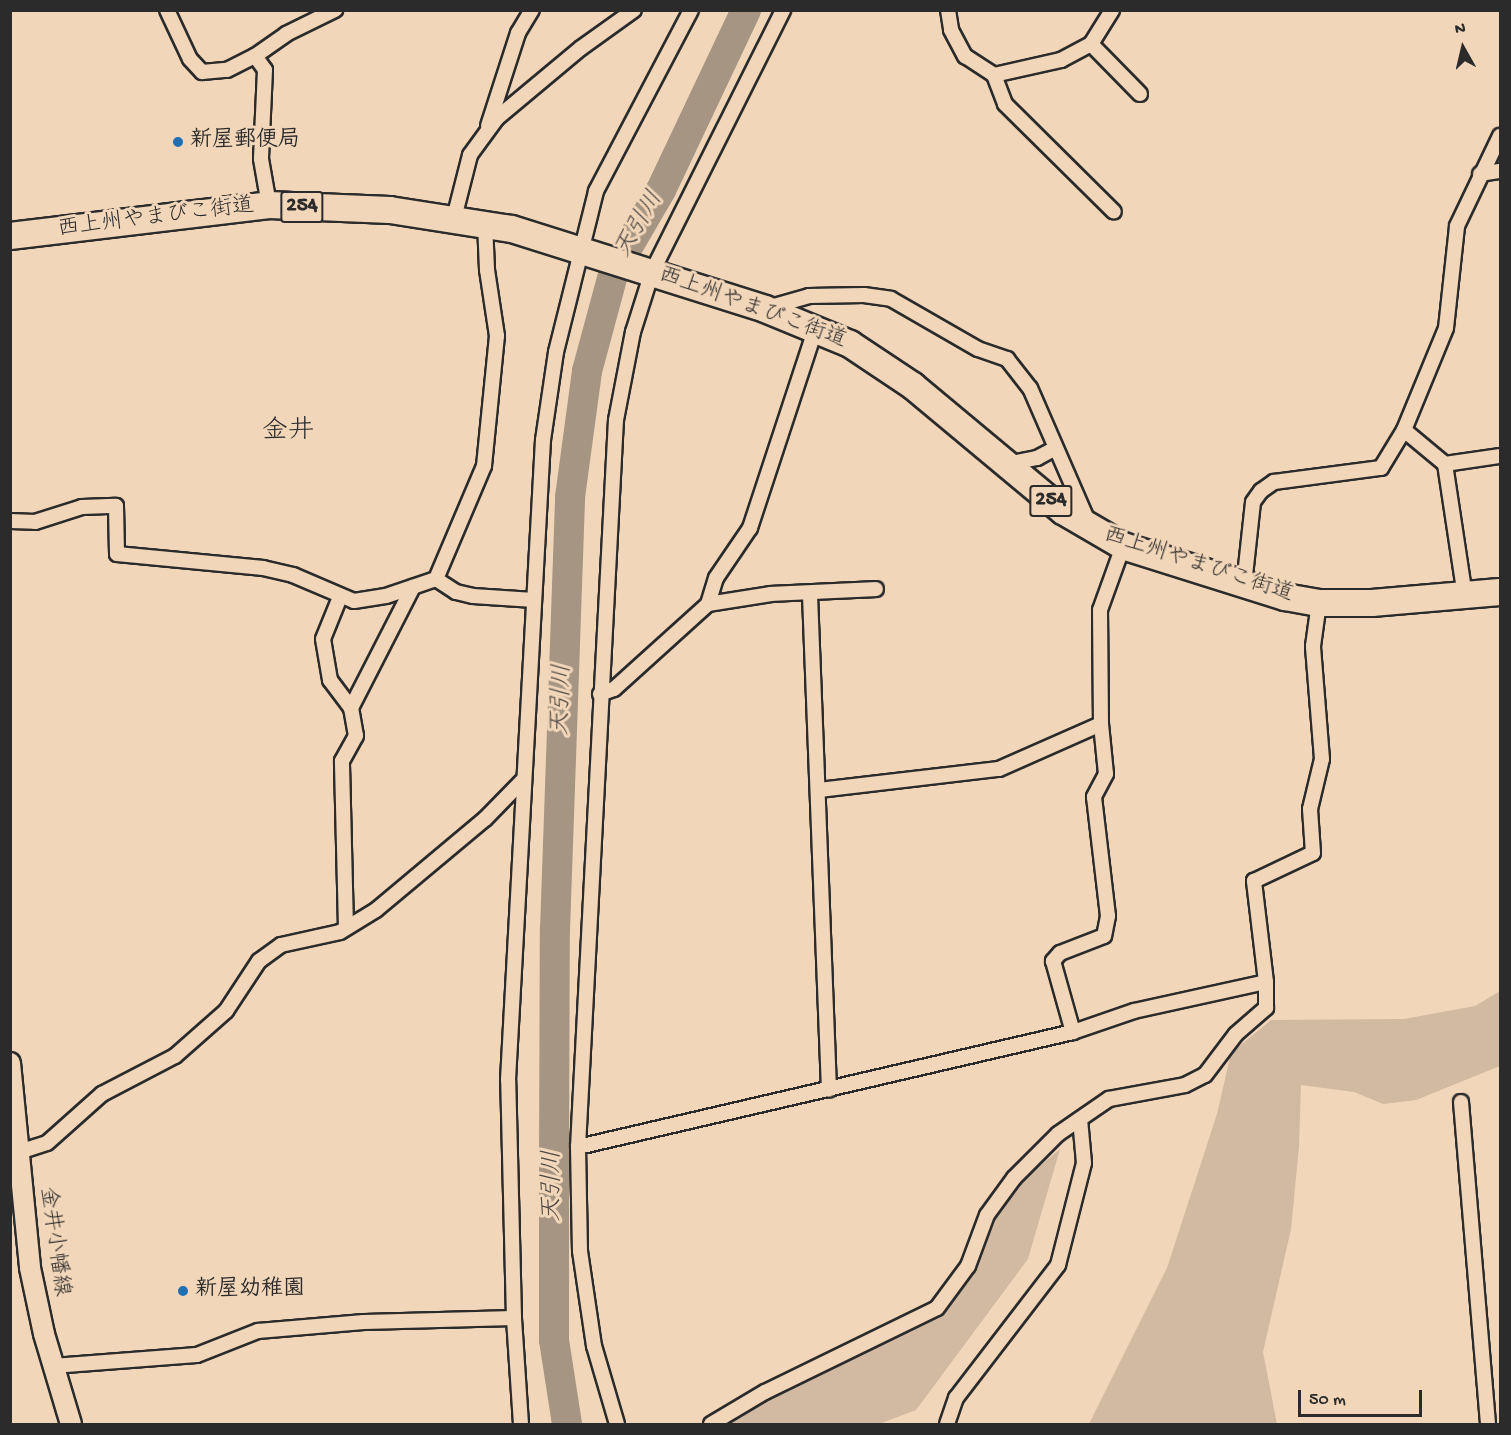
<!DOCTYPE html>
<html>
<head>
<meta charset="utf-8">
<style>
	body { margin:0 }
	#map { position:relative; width:1511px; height:1435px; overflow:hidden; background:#f2d6b9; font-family:"Gochi Hand","Klee One",sans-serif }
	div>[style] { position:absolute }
	.green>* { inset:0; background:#d1baa1 }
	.river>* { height:30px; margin:-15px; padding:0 15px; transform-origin:15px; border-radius:15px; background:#a59582 }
	.roads { filter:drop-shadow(2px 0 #2b2b2b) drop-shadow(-2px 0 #2b2b2b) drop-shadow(0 2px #2b2b2b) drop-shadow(0 -2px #2b2b2b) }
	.street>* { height:14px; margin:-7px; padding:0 7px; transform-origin:7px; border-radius:7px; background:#f2d6b9 }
	.secondary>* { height:20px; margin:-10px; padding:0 10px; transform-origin:10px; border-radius:10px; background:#f2d6b9 }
	.highway>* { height:26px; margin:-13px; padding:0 13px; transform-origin:13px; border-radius:13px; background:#f2d6b9 }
	.dots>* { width:16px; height:16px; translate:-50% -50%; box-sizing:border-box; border:3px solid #f2d6b9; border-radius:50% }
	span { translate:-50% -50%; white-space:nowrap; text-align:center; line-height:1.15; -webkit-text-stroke:6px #f2d6b9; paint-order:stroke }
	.shield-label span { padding:2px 4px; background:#f2d6b9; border:2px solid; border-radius:4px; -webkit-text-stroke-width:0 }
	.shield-label { font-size:21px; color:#2b2b2b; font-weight:700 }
	.poi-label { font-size:22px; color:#2b2b2b; font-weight:700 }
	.left { translate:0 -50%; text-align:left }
	.street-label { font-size:22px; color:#2b2b2b }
	.water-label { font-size:24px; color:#4a4641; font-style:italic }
	.quarter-label { font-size:26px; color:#2b2b2b }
	.frame { position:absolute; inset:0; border:12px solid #2b2b2b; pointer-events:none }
	.north { position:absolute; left:1433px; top:18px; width:60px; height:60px; -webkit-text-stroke:4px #f2d6b9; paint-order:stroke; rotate:352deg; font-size:16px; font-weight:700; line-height:24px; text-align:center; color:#2b2b2b }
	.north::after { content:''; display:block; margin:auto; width:21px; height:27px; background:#2b2b2b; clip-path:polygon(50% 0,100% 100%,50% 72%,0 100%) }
	.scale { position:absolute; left:1298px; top:1390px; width:124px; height:27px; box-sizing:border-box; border:3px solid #2b2b2b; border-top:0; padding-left:8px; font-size:18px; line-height:21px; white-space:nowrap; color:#2b2b2b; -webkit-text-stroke:4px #f2d6b9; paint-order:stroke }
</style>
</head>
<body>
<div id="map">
	<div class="green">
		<i style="clip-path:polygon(1500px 991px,1500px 1066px,1416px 1100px,1383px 1104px,1354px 1092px,1301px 1085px,1299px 1147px,1291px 1229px,1263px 1352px,1277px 1424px,1089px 1424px,1167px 1268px,1217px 1114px,1231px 1053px,1271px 1020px,1404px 1019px,1475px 1006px)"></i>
		<i style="clip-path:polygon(1060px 1149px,1028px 1259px,916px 1410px,879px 1424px,725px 1424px,770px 1397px,946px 1310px,976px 1269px,994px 1216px,1022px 1181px)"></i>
	</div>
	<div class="river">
		<i style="left:567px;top:1424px;width:85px;rotate:-98.8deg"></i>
		<i style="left:554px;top:1340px;width:176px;rotate:-90deg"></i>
		<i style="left:554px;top:1164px;width:234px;rotate:-89.8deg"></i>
		<i style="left:555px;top:930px;width:433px;rotate:-88deg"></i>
		<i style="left:570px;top:497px;width:127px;rotate:-82.3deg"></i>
		<i style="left:587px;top:371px;width:104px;rotate:-74.9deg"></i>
		<i style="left:614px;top:271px;width:94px;rotate:-59.9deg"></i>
		<i style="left:661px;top:190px;width:199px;rotate:-64.7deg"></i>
	</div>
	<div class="roads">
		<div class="street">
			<i style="left:167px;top:10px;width:54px;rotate:64.9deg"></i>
			<i style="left:190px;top:59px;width:18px;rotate:47deg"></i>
			<i style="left:202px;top:72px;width:25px;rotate:-5deg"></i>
			<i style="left:227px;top:70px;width:31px;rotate:-27deg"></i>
			<i style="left:255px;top:56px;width:17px;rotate:54deg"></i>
			<i style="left:265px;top:70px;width:89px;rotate:92.6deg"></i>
			<i style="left:261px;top:159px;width:47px;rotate:80.1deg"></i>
			<i style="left:948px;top:10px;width:20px;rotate:81deg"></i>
			<i style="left:951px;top:30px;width:30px;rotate:62deg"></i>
			<i style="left:965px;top:56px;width:35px;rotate:33deg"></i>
			<i style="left:994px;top:75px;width:69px;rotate:-12.6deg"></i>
			<i style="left:1061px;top:60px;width:34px;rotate:-28deg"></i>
			<i style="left:1091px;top:44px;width:70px;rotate:45.6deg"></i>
			<i style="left:1091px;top:44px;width:40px;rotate:-58deg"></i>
			<i style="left:255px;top:56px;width:38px;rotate:-35deg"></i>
			<i style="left:286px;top:34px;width:55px;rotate:-26.1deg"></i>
			<i style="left:994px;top:75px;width:31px;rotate:69deg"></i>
			<i style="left:1005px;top:104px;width:153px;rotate:44.7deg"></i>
			<i style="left:488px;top:126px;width:98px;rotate:-72.1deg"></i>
			<i style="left:518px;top:33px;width:27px;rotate:-59deg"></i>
			<i style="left:1480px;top:174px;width:20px;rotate:-9deg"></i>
			<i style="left:454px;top:218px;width:65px;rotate:-75.7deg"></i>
			<i style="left:470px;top:155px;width:46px;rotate:-53.9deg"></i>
			<i style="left:497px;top:118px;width:109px;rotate:-39.8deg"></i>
			<i style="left:581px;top:48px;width:65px;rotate:-35.6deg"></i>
			<i style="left:767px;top:308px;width:44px;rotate:-15.9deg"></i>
			<i style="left:809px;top:296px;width:55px;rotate:-1deg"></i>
			<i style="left:864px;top:295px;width:27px;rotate:8deg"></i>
			<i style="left:891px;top:299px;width:100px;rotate:29.9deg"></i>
			<i style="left:978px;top:349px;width:31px;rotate:19deg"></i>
			<i style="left:1007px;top:359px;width:37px;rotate:52deg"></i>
			<i style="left:1030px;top:388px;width:148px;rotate:66.5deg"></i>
			<i style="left:1404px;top:430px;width:53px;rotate:39.7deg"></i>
			<i style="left:1445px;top:464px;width:134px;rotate:81.4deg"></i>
			<i style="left:1006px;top:464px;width:32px;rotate:-11deg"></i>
			<i style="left:1037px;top:458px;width:21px;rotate:-28deg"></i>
			<i style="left:1445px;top:464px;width:56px;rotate:-8.3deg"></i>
			<i style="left:10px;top:521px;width:25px;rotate:2deg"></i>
			<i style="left:35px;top:522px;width:49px;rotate:-17.7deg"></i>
			<i style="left:82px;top:507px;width:34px;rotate:-2deg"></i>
			<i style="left:116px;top:506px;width:48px;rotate:88.8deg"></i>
			<i style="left:117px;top:554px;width:147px;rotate:5.5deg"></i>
			<i style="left:263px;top:568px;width:31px;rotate:13deg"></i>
			<i style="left:293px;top:575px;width:66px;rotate:23.1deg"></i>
			<i style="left:354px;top:601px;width:32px;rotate:-9deg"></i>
			<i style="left:386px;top:596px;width:53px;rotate:-18.8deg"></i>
			<i style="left:436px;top:579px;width:24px;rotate:33deg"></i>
			<i style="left:456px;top:592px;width:17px;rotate:13deg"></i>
			<i style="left:473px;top:596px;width:61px;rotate:3.8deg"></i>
			<i style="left:436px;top:579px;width:123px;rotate:-67deg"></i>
			<i style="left:484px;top:466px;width:131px;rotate:-84.3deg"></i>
			<i style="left:497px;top:336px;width:67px;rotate:-98.6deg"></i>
			<i style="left:487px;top:270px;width:47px;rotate:-92.4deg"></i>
			<i style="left:1244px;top:585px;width:83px;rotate:-83.8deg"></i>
			<i style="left:1253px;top:502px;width:14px;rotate:-54deg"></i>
			<i style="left:1261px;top:491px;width:16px;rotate:-35deg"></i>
			<i style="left:1274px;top:482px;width:108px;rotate:-7.5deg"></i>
			<i style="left:1381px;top:468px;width:44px;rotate:-58.8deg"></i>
			<i style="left:1404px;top:430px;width:110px;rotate:-67.6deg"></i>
			<i style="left:1446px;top:328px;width:103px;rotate:-83.8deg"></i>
			<i style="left:1457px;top:226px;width:100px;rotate:-64.5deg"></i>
			<i style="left:810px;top:595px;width:495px;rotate:87.8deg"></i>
			<i style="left:340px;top:597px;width:45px;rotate:112deg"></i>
			<i style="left:323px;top:639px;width:42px;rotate:80.3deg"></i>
			<i style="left:330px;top:680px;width:35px;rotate:53deg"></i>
			<i style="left:708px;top:604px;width:27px;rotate:-73deg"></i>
			<i style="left:716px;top:578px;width:60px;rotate:-55.8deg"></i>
			<i style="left:750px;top:528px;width:212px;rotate:-71.8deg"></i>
			<i style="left:600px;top:694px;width:15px;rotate:-20deg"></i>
			<i style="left:614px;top:689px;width:127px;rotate:-42.1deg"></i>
			<i style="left:708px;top:604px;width:64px;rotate:-9deg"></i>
			<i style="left:771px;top:594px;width:105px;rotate:-2.7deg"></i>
			<i style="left:1101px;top:724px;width:114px;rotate:-90.5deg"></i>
			<i style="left:1100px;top:610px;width:68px;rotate:-70.2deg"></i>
			<i style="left:819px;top:790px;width:181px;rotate:-6.7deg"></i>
			<i style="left:999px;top:769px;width:111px;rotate:-23.8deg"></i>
			<i style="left:1101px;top:724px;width:50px;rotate:84.3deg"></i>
			<i style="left:1106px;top:774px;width:26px;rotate:118deg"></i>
			<i style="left:1094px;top:797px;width:120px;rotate:83.3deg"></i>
			<i style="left:1108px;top:916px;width:20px;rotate:101deg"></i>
			<i style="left:1104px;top:936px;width:47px;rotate:158.9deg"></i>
			<i style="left:1060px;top:953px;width:11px;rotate:131deg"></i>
			<i style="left:1053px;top:961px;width:74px;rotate:74.3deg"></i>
			<i style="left:346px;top:928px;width:167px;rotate:-91.4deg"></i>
			<i style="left:342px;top:761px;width:29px;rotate:-61deg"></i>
			<i style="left:356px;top:736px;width:28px;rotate:-100deg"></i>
			<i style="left:351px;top:708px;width:136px;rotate:-62.9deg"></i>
			<i style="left:1461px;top:1102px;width:323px;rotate:85.2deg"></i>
			<i style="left:578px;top:1147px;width:508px;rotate:-13.08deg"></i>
			<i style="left:1073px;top:1032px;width:65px;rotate:-19deg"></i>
			<i style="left:1134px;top:1011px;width:135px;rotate:-12.4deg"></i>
			<i style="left:19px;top:1152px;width:29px;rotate:-18deg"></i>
			<i style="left:47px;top:1143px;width:74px;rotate:-41.7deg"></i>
			<i style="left:102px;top:1094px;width:82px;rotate:-27.5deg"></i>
			<i style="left:175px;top:1056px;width:68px;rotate:-41.4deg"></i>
			<i style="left:226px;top:1011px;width:60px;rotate:-56.6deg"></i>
			<i style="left:259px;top:961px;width:27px;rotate:-36deg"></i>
			<i style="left:281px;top:945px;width:60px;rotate:-12.4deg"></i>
			<i style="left:340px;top:932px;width:42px;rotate:-31.4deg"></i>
			<i style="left:376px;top:910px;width:142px;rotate:-39.9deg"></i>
			<i style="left:485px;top:819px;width:56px;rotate:-45.7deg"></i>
			<i style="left:53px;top:1366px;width:144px;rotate:-4.4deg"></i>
			<i style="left:197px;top:1355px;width:66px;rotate:-21.5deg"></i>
			<i style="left:258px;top:1331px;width:106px;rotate:-4.9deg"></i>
			<i style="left:364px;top:1322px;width:150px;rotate:-1.5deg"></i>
			<i style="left:521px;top:1424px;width:106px;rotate:-93.8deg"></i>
			<i style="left:514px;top:1318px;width:238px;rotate:-91.4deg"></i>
			<i style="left:508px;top:1080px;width:641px;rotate:-86.87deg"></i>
			<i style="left:543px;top:440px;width:89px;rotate:-81.6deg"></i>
			<i style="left:556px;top:352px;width:166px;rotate:-76deg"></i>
			<i style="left:596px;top:191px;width:204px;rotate:-62.3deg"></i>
			<i style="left:617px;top:1424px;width:81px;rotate:-106.4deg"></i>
			<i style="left:594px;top:1346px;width:96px;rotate:-98.4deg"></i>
			<i style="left:580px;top:1251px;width:104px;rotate:-91.1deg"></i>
			<i style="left:578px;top:1147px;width:728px;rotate:-87.01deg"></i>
			<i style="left:616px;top:420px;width:90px;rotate:-79.1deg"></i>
			<i style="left:633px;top:332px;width:63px;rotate:-72.4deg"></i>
			<i style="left:652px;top:272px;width:293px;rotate:-63.4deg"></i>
			<i style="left:711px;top:1424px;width:63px;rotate:-30.7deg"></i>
			<i style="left:765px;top:1392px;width:191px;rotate:-26deg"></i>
			<i style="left:937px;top:1308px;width:52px;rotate:-53.6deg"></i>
			<i style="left:968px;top:1266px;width:54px;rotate:-69.6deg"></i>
			<i style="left:987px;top:1215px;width:46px;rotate:-53.9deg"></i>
			<i style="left:1014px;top:1178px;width:62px;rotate:-45deg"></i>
			<i style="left:1058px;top:1134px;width:62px;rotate:-34.5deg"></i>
			<i style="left:1109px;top:1099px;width:77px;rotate:-10.4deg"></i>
			<i style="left:1185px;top:1085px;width:22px;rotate:-27deg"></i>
			<i style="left:1205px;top:1075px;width:51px;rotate:-52.9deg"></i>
			<i style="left:1236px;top:1034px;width:40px;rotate:-41deg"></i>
			<i style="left:1266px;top:1008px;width:26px;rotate:-90deg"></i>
			<i style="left:1266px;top:982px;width:102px;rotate:-96.8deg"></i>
			<i style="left:1254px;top:881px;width:65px;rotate:-25.4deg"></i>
			<i style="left:1313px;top:853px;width:44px;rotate:-93.9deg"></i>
			<i style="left:1310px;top:809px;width:51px;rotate:-76.5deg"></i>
			<i style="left:1322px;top:759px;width:113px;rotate:-94.6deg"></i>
			<i style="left:1313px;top:646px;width:43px;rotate:-82.1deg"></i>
			<i style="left:947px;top:1424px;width:28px;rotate:-71deg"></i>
			<i style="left:956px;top:1398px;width:168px;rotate:-52.5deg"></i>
			<i style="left:1058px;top:1265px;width:105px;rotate:-75.7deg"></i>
			<i style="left:1084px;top:1163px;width:44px;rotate:-95.2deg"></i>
		</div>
		<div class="secondary">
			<i style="left:10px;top:1063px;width:206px;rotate:84.4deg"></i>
			<i style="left:30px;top:1268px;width:67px;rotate:78deg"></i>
			<i style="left:44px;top:1334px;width:94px;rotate:73.3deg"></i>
		</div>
		<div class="highway">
			<i style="left:10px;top:236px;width:261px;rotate:-6.8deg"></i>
			<i style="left:269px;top:205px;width:121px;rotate:2.4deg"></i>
			<i style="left:390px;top:210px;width:123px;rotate:8.9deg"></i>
			<i style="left:512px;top:229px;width:265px;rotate:17.5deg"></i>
			<i style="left:765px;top:309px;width:92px;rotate:22.4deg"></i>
			<i style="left:850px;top:344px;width:76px;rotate:33.7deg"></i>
			<i style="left:913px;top:386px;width:195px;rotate:39.8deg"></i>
			<i style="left:1063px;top:511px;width:69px;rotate:30.3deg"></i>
			<i style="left:1123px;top:546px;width:170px;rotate:17.5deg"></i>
			<i style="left:1285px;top:597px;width:35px;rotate:10deg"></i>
			<i style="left:1319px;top:603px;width:53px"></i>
			<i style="left:1372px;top:603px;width:128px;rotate:-4.9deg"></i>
		</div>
	</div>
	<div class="dots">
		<i style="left:178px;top:142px;background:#1f6fb2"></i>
		<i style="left:183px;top:1291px;background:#1f6fb2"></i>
	</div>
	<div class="shield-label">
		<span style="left:302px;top:207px">254</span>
		<span style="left:1051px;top:501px">254</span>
	</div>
	<div class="poi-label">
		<span class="left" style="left:190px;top:142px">新屋郵便局</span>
		<span class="left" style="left:195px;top:1291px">新屋幼稚園</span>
	</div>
	<div class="street-label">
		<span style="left:156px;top:219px;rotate:-7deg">西上州やまびこ街道</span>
		<span style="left:752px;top:309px;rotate:20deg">西上州やまびこ街道</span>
		<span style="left:1198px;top:566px;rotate:18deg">西上州やまびこ街道</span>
		<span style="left:53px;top:1242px;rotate:82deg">金井小幡線</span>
	</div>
	<div class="water-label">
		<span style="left:640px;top:225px;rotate:-60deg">天引川</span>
		<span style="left:563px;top:700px;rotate:-88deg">天引川</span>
		<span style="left:554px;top:1186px;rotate:-90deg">天引川</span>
	</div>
	<div class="quarter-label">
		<span style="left:288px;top:433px">金井</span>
	</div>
	<div class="frame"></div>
	<div class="north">N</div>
	<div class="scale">50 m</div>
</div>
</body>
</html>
